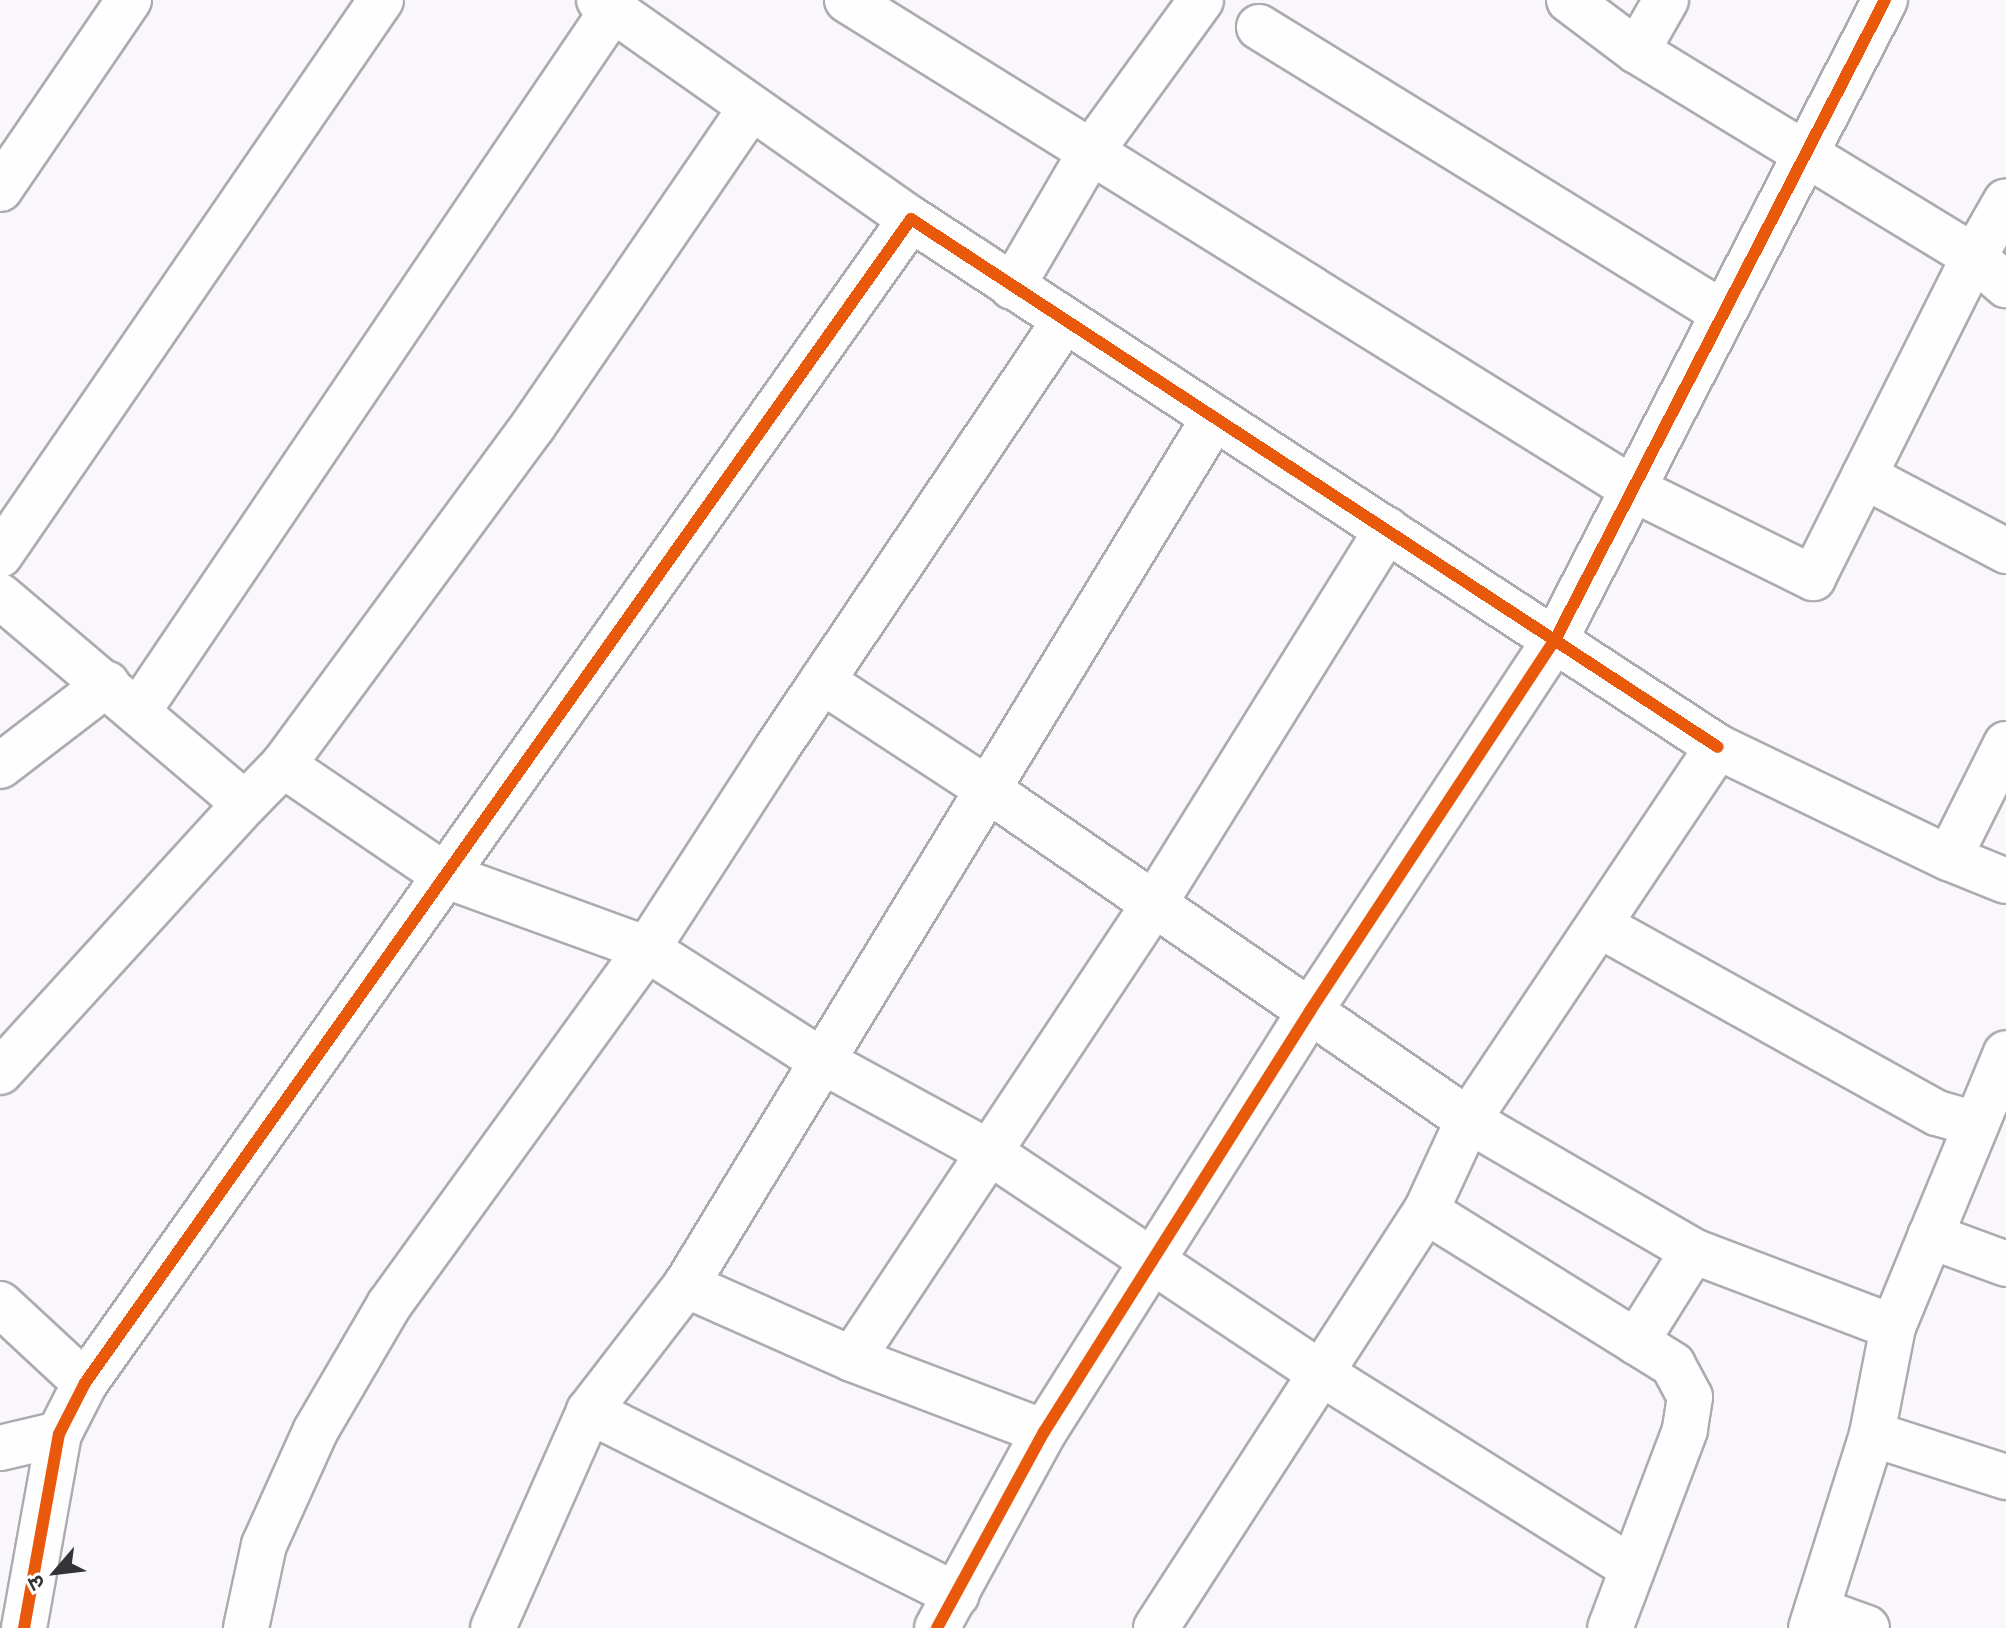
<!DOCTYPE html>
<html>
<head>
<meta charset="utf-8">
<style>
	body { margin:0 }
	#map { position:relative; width:2006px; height:1628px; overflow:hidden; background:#f9f7fc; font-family:Barlow,"Noto Sans Devanagari",sans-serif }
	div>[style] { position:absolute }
	.roads { filter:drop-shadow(2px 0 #adabb0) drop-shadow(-2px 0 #adabb0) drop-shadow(0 2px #adabb0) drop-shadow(0 -2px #adabb0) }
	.minor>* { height:44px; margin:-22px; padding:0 22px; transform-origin:22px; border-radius:22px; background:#fefeff }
	.cycleway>* { height:12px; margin:-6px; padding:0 6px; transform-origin:6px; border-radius:6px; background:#e8590c }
	span { translate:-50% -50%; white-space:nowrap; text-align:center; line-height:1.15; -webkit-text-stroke:8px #fff; paint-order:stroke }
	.north { position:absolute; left:16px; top:1532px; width:80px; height:80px; -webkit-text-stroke:6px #fff; paint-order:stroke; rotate:242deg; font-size:22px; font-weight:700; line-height:32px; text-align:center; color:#343337 }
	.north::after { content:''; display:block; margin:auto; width:28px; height:36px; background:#343337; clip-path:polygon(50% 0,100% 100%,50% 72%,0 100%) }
</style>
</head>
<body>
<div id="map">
	<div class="roads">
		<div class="minor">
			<i style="left:599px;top:0;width:381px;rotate:35.1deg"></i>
			<i style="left:847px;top:0;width:926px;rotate:31.89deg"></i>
			<i style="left:1633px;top:489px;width:201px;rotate:26.3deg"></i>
			<i style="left:1813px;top:578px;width:359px;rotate:-63.4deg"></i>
			<i style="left:1974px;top:257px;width:43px;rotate:41.2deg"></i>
			<i style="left:1569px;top:0;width:85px;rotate:36.9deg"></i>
			<i style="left:1637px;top:51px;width:395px;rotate:31.4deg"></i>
			<i style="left:1974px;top:257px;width:64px;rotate:-60.3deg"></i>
			<i style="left:1259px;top:27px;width:545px;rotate:31.65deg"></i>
			<i style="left:1637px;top:51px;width:59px;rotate:-60.4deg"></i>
			<i style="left:0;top:189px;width:229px;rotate:-55.7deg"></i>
			<i style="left:1012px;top:287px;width:155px;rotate:-59.8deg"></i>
			<i style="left:1090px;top:153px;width:189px;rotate:-54deg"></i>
			<i style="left:1864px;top:476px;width:161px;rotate:27.8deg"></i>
			<i style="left:0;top:555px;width:673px;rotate:-55.53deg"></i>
			<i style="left:0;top:596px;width:321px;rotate:40.3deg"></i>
			<i style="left:245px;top:804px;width:54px;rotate:-45.7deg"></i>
			<i style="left:283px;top:765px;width:421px;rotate:-53.6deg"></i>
			<i style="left:533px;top:426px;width:384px;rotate:-55.6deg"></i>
			<i style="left:822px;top:681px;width:197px;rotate:33.2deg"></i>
			<i style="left:987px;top:789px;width:584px;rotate:34.53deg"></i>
			<i style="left:1468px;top:1120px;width:260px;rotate:30.2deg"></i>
			<i style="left:1693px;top:1251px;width:214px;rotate:20.8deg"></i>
			<i style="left:139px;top:710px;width:846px;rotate:-55.93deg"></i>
			<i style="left:2006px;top:744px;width:127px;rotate:116.6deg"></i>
			<i style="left:1949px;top:858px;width:61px;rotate:22deg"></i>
			<i style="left:283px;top:765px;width:195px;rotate:34.3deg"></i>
			<i style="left:444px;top:875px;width:216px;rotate:20deg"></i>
			<i style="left:647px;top:949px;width:208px;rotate:32.6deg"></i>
			<i style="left:822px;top:1061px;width:190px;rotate:28.6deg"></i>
			<i style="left:989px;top:1152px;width:399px;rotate:33.7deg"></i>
			<i style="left:1321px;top:1373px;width:365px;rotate:32.1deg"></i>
			<i style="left:0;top:766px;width:135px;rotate:-37.5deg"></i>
			<i style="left:1599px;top:925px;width:387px;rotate:29.1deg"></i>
			<i style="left:1937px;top:1113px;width:41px;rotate:15.8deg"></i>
			<i style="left:0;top:1072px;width:363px;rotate:-47.6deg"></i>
			<i style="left:1426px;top:1211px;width:291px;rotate:31.9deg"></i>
			<i style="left:1673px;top:1365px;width:36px;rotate:62deg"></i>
			<i style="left:1690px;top:1397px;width:33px;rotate:99deg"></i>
			<i style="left:1685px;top:1430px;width:212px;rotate:110.7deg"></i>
			<i style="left:1930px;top:1236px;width:81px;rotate:20.2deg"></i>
			<i style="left:686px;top:1285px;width:182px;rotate:24deg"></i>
			<i style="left:852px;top:1359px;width:546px;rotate:-56.43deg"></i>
			<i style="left:1154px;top:904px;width:441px;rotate:-58.1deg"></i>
			<i style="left:0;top:1304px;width:116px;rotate:42.9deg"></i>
			<i style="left:1636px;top:1342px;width:107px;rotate:-57.9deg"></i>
			<i style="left:852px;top:1359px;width:205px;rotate:20.8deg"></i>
			<i style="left:589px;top:1411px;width:411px;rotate:26.6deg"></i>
			<i style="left:1872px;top:1434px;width:141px;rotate:17.8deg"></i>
			<i style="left:0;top:1448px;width:61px;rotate:-13.3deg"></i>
			<i style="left:1817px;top:1610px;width:53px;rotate:19.8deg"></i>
			<i style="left:24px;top:1628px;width:197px;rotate:-79.8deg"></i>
			<i style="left:59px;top:1434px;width:57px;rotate:-63deg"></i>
			<i style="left:85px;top:1383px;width:1427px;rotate:-54.64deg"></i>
			<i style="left:911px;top:219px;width:964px;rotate:33.2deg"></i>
			<i style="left:246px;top:1628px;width:85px;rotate:-77.8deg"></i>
			<i style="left:264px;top:1545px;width:126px;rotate:-65.7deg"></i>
			<i style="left:316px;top:1430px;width:145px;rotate:-59.7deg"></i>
			<i style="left:389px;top:1305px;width:440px;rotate:-54.1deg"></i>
			<i style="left:647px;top:949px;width:239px;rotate:-57.1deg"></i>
			<i style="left:777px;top:748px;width:516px;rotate:-56.06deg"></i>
			<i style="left:493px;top:1628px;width:237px;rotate:-66.1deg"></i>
			<i style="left:589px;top:1411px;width:159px;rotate:-52.4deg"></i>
			<i style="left:686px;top:1285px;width:1015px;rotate:-58.66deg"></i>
			<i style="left:937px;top:1628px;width:223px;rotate:-61.4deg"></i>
			<i style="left:1044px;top:1432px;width:498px;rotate:-57.7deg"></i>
			<i style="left:1310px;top:1011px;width:445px;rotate:-56.6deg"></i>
			<i style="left:1555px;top:640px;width:720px;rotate:-62.72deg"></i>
			<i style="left:1156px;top:1628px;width:497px;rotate:-57.1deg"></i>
			<i style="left:1426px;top:1211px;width:100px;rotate:-65.2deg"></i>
			<i style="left:1468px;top:1120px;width:449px;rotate:-56.2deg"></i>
			<i style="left:1718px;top:747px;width:256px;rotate:25.7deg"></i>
			<i style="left:1811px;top:1628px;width:203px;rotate:-72.5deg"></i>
			<i style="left:1872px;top:1434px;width:109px;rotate:-78.9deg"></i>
			<i style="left:1893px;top:1327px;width:296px;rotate:-67.6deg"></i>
		</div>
	</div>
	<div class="cycleway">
		<i style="left:24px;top:1628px;width:197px;rotate:-79.8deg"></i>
		<i style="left:59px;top:1434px;width:57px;rotate:-63deg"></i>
		<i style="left:85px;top:1383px;width:1427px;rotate:-54.64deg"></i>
		<i style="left:911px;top:219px;width:964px;rotate:33.2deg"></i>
		<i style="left:937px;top:1628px;width:223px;rotate:-61.4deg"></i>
		<i style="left:1044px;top:1432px;width:498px;rotate:-57.7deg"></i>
		<i style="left:1310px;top:1011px;width:445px;rotate:-56.6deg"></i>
		<i style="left:1555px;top:640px;width:720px;rotate:-62.72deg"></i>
	</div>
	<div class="north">उ</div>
</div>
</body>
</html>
